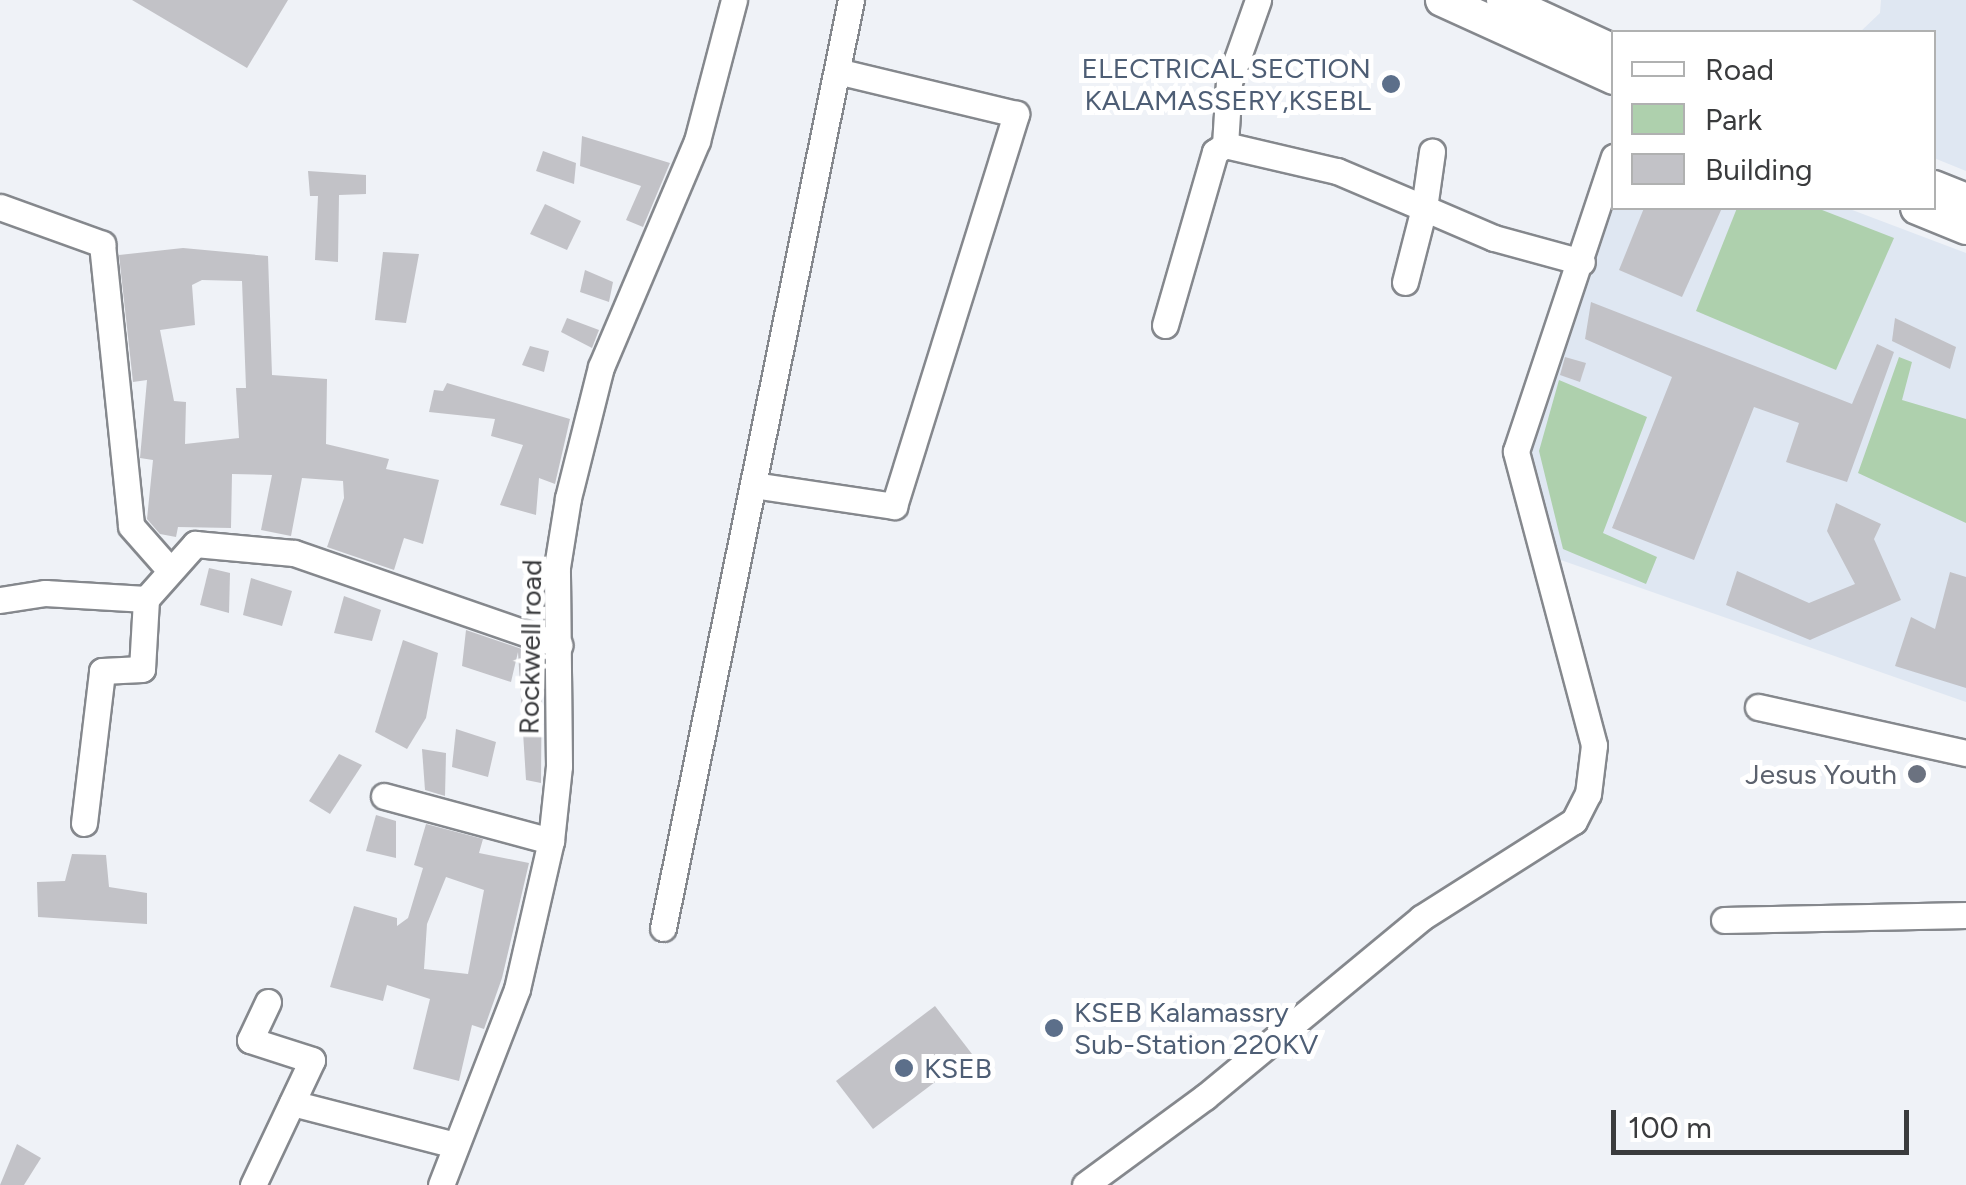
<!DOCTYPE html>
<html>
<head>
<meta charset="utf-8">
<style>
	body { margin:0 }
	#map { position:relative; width:1966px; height:1185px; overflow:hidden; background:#eff2f7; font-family:Figtree,sans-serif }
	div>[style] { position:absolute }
	.built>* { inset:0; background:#dfe7f2 }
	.green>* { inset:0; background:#aed0ad }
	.building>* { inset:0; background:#c2c2c7 }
	.roads { filter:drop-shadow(2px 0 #85888d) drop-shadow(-2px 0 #85888d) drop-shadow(0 2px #85888d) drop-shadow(0 -2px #85888d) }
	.minor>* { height:25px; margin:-12.5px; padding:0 12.5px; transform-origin:12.5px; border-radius:12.5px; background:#fff }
	.major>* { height:32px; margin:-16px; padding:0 16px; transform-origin:16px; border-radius:16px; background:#fff }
	.dots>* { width:28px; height:28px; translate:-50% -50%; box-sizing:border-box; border:5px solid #fff; border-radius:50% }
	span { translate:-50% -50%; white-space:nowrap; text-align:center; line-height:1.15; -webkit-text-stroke:10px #fff; paint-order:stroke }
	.service-label { font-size:28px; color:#4e5e75 }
	.right { translate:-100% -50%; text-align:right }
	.left { translate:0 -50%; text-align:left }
	.street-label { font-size:28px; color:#3a3b3d }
	.worship-label { font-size:28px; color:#5b616d }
	.legend { position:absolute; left:1611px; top:30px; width:325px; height:180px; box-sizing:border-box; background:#fff; border:2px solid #b0b1b1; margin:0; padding:12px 18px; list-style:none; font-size:30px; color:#3a3b3d }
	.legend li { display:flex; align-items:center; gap:20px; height:50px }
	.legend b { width:50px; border:2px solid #b0b1b1 }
	.scale { position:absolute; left:1611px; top:1110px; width:298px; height:45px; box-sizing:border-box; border:5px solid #3a3b3d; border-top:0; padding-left:12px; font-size:30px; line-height:35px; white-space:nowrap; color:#3a3b3d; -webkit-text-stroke:8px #fff; paint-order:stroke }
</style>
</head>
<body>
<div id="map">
	<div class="built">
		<i style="clip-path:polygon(1881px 0,1966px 0,1966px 171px,1934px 158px,1934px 32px,1860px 32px,1880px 13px)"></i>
		<i style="clip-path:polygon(1613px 195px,1614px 208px,1847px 208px,1966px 253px,1966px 702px,1555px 558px,1527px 452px)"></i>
	</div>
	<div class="green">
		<i style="clip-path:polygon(1737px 208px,1817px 208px,1894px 238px,1836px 370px,1696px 311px)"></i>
		<i style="clip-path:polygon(1899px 357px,1912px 362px,1902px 400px,1966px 419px,1966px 523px,1858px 473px)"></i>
		<i style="clip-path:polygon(1559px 380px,1647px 417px,1603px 533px,1657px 557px,1646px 584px,1563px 549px,1539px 451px)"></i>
	</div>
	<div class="building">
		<i style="clip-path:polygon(132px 0,288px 0,247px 68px)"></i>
		<i style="clip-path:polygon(582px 136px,670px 163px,643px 227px,626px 220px,641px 186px,580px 166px)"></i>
		<i style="clip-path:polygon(543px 151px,576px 163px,574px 184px,536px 171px)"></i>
		<i style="clip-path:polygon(308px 171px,366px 175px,366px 194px,339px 195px,338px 262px,315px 260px,318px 196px,310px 196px)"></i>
		<i style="clip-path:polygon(545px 204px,581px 221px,567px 250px,530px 234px)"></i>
		<i style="clip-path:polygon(1644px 208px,1722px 208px,1682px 297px,1619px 270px)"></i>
		<i style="clip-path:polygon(evenodd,183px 248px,268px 256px,272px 375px,327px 379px,326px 444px,389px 459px,386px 469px,439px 480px,423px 544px,404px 538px,394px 570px,327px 547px,344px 498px,343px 481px,302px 478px,291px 536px,261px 530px,272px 475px,232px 474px,231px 528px,178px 527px,176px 537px,160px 534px,147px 519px,153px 460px,140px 458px,147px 380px,133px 382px,119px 255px,183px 248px,202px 280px,242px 281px,246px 388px,236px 388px,239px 438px,185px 444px,186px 402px,174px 401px,160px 330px,195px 325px,192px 285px,202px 280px)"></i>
		<i style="clip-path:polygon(383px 252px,419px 254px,406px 323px,375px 320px)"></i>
		<i style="clip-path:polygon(585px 270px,613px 282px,609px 302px,580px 292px)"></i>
		<i style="clip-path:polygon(1591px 302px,1852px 404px,1877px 344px,1894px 352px,1847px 482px,1786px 462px,1799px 423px,1754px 407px,1694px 560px,1612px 528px,1672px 377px,1585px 339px)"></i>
		<i style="clip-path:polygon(567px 318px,599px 330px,592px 348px,561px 332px)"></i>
		<i style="clip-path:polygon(1895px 318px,1956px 347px,1950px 369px,1892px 341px)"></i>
		<i style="clip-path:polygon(530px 346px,549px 351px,544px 372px,522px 365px)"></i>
		<i style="clip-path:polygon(1565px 357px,1586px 363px,1580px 382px,1560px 375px)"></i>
		<i style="clip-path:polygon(447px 383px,570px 419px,555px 484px,539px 478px,536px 515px,500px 505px,523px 445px,491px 436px,495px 419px,429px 412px,434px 390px,443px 391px)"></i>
		<i style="clip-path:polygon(1836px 503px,1881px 524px,1874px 539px,1901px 600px,1810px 640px,1726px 605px,1737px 571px,1809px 603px,1855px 584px,1827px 531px)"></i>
		<i style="clip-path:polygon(209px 568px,230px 573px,229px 613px,200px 605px)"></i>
		<i style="clip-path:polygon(1950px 572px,1966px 577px,1966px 688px,1895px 666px,1911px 617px,1935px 629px)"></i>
		<i style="clip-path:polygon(251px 578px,292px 591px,282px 626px,243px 615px)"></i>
		<i style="clip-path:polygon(344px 596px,381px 610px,372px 641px,334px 633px)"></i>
		<i style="clip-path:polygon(466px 630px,542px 656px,541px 783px,526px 780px,518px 652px,511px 682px,462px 666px)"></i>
		<i style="clip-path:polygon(403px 640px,438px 653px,426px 718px,407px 749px,375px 732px)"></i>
		<i style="clip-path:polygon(456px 729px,496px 742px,488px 777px,452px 767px)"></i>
		<i style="clip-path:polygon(422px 749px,446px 753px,445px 796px,425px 790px)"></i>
		<i style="clip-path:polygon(339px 754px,362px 765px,330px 814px,309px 801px)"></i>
		<i style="clip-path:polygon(376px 815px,396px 821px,396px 858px,366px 851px)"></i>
		<i style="clip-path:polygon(evenodd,426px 824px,483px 839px,479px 853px,529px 863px,502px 978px,484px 1029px,472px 1025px,459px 1081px,413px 1069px,430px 999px,387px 985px,383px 1001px,330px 987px,354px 906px,397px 918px,397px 926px,408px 918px,423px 868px,414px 865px,426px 824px,446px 877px,484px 890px,468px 974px,424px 969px,427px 924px,446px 877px)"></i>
		<i style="clip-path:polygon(72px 854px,106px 855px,109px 887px,147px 893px,147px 924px,38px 917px,37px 882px,65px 881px)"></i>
		<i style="clip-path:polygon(935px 1006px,972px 1054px,873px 1129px,836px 1081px)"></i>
		<i style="clip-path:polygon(17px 1144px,41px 1158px,24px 1185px,0 1185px)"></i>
	</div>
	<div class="roads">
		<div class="minor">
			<i style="left:1225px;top:145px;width:63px;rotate:-86.4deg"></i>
			<i style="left:1229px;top:82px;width:87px;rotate:-70.5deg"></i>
			<i style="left:0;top:207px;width:109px;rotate:19.9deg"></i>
			<i style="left:102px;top:244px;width:283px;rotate:84.1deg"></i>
			<i style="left:131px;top:526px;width:56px;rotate:48.6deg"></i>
			<i style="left:1405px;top:282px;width:76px;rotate:-75.6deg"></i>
			<i style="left:1424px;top:208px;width:76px;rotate:23.2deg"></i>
			<i style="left:1494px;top:238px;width:91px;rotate:15.3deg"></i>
			<i style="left:1165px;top:325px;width:180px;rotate:-73.9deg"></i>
			<i style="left:1215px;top:152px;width:12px;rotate:-35deg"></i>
			<i style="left:1225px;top:145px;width:115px;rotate:13.1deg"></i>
			<i style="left:1337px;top:171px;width:95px;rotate:23deg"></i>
			<i style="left:1424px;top:208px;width:57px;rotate:-81.9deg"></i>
			<i style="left:753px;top:485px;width:143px;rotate:8.5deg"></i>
			<i style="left:894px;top:506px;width:411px;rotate:-72.7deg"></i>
			<i style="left:1016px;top:114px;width:184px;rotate:-166.5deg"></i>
			<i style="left:0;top:600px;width:46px;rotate:-8.8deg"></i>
			<i style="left:45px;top:593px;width:101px;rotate:3.4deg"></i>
			<i style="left:146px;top:599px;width:74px;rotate:-48.3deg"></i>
			<i style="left:195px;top:544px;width:99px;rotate:5.2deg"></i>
			<i style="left:294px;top:553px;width:281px;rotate:19.1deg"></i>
			<i style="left:1758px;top:707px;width:213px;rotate:12.5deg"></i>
			<i style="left:384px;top:796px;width:173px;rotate:15.1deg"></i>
			<i style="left:84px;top:823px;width:153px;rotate:-83.2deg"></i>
			<i style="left:102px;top:671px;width:40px;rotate:-2.9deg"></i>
			<i style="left:142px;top:669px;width:70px;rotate:-86.7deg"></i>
			<i style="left:1724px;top:920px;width:242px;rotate:-1.2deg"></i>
			<i style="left:663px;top:928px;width:947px;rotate:-78.55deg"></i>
			<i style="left:292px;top:1103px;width:169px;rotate:14.4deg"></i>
			<i style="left:253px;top:1185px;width:138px;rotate:-64.7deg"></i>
			<i style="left:312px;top:1060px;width:65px;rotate:-162.1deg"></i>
			<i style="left:250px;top:1040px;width:42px;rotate:-64.7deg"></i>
			<i style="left:441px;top:1185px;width:210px;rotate:-68.8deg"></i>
			<i style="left:517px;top:989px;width:152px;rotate:-77.1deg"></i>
			<i style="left:551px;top:841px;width:75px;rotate:-83.9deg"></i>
			<i style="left:559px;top:766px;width:199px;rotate:-90.6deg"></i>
			<i style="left:557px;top:567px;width:70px;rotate:-80.9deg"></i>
			<i style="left:568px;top:498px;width:135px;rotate:-75.9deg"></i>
			<i style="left:601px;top:367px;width:246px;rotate:-67deg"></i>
			<i style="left:697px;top:141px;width:146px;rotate:-75.3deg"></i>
			<i style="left:1085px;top:1185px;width:149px;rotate:-36.3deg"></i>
			<i style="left:1205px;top:1097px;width:281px;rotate:-39.6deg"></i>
			<i style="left:1421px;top:918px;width:181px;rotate:-32.4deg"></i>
			<i style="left:1574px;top:821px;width:30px;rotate:-63deg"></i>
			<i style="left:1588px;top:794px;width:49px;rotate:-83deg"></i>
			<i style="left:1594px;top:745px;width:304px;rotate:-104.9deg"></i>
			<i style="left:1516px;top:451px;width:310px;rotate:-71.6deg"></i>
		</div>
		<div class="major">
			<i style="left:1442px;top:0;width:189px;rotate:24.4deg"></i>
			<i style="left:1503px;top:0;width:122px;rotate:24.7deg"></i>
			<i style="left:1934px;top:187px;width:35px;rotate:22deg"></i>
			<i style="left:1917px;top:208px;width:53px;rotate:22.2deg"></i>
		</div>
	</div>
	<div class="dots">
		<i style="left:1391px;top:84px;background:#5c6f8a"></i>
		<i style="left:1917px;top:774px;background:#6b7280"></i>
		<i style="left:1054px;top:1028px;background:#5c6f8a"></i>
		<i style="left:904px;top:1068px;background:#5c6f8a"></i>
	</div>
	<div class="service-label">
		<span class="right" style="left:1371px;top:84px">ELECTRICAL SECTION<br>KALAMASSERY,KSEBL</span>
		<span class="left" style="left:1074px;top:1028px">KSEB Kalamassry<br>Sub-Station 220KV</span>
		<span class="left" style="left:924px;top:1068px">KSEB</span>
	</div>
	<div class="street-label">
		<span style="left:530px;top:647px;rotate:-89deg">Rockwell road</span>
	</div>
	<div class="worship-label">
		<span class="right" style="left:1897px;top:774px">Jesus Youth</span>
	</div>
	<ul class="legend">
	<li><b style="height:12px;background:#fff"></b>Road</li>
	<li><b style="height:28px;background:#aed0ad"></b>Park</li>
	<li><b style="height:28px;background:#c2c2c7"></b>Building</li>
	</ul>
	<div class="scale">100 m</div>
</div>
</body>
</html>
